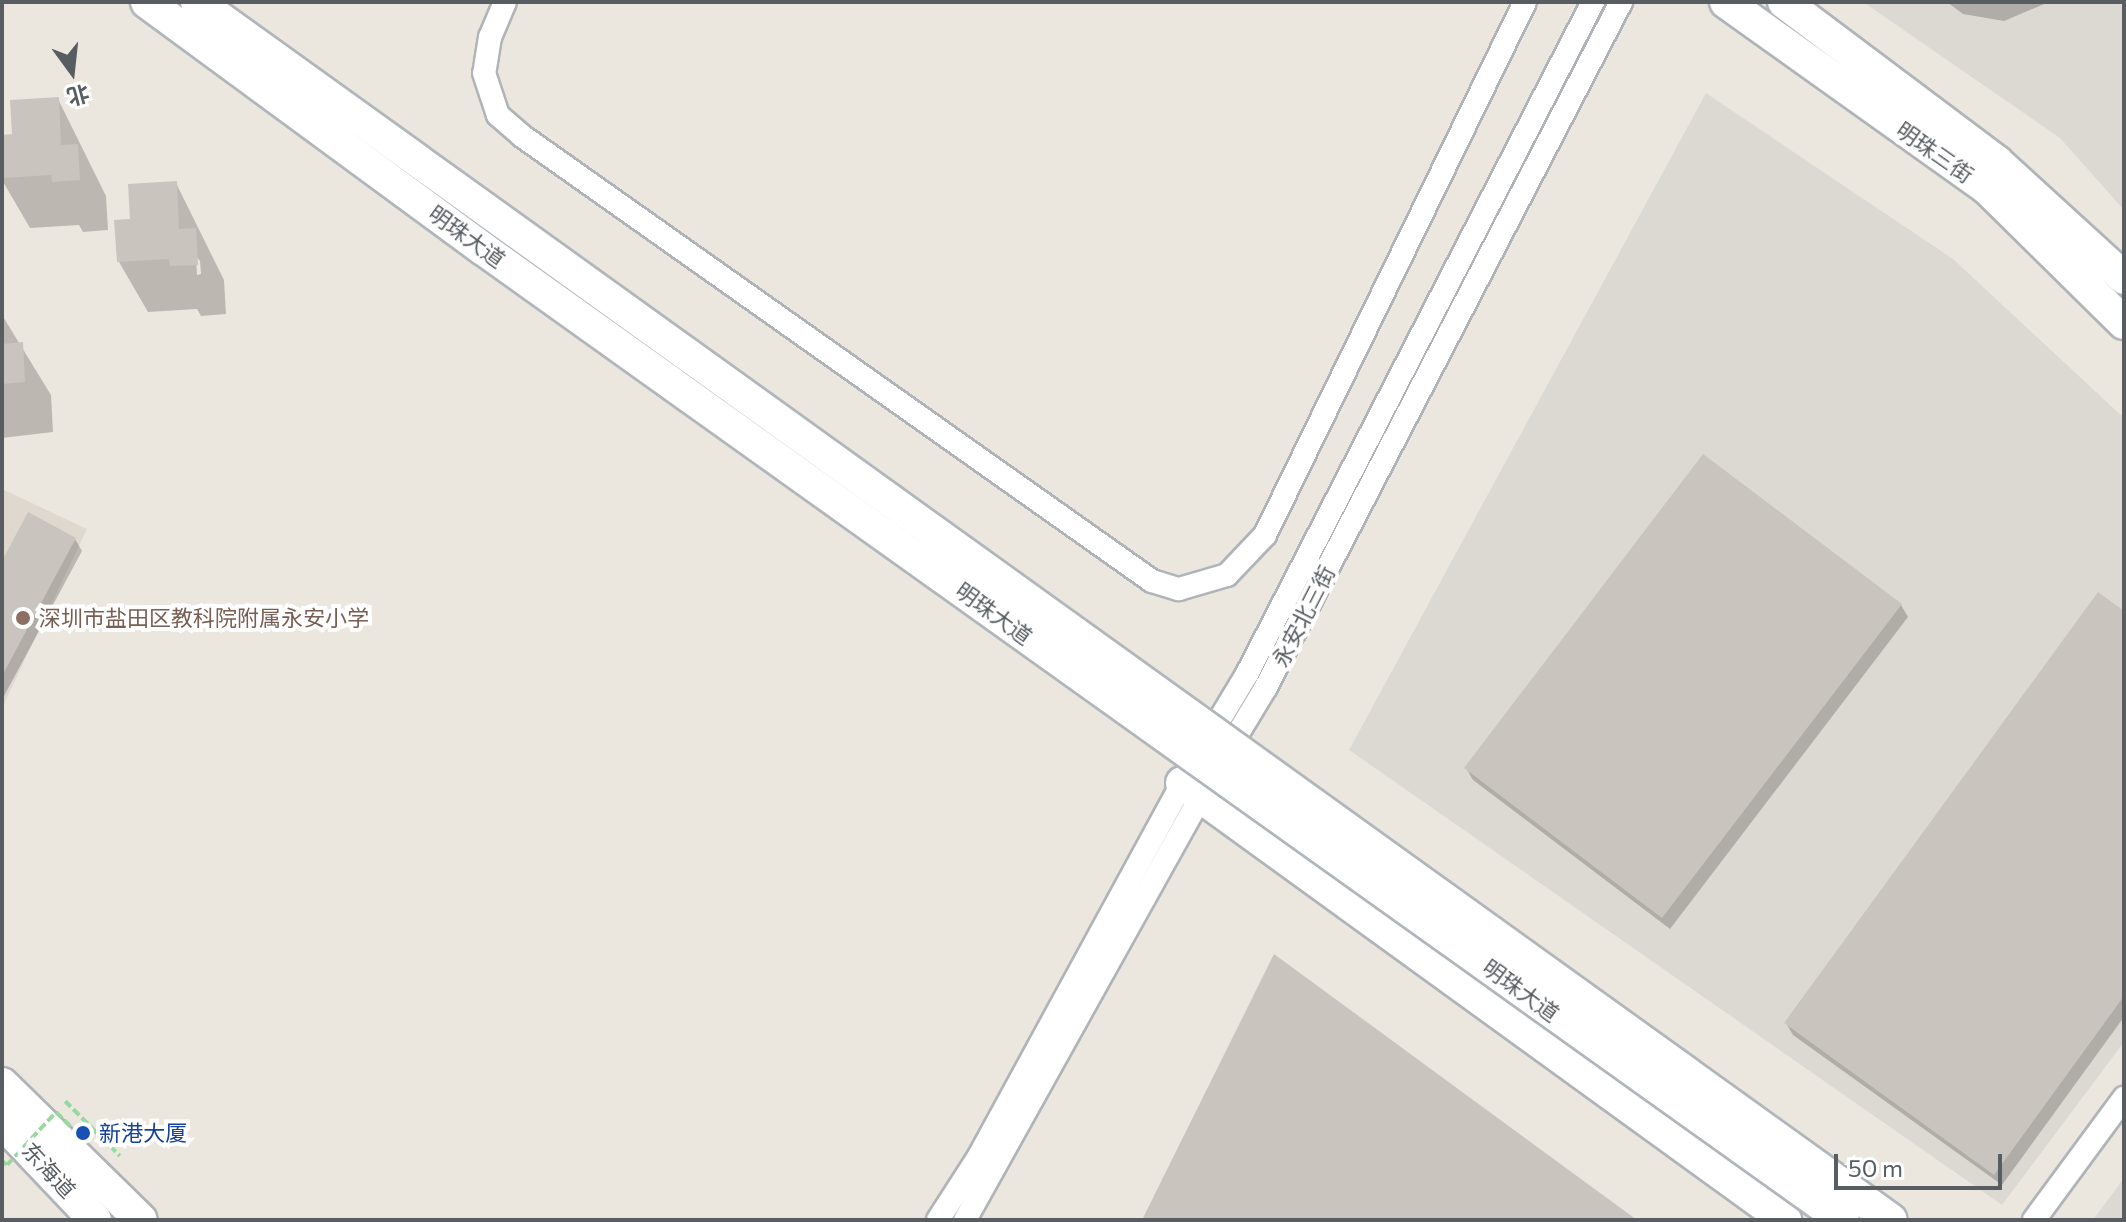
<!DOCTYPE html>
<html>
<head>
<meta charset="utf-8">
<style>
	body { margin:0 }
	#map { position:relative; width:2126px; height:1222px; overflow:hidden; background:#ece7de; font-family:Commissioner,"Noto Sans SC",sans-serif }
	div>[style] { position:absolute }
	.industrial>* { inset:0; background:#dcd9d3 }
	.education>* { inset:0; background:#ded8cf }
	.shadow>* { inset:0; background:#0003 }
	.building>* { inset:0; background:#c9c4be }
	.path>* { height:4px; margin-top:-2px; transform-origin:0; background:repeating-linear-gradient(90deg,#9bd8a1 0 8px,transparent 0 12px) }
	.roads { filter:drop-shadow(2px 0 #b0b4b8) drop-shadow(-2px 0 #b0b4b8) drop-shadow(0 2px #b0b4b8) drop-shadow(0 -2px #b0b4b8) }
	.street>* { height:22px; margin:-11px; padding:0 11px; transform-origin:11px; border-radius:11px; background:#fff }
	.secondary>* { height:32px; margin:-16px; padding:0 16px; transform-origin:16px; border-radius:16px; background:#fff }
	.path-bridge>* { height:4px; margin-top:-2px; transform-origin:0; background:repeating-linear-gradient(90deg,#9bd8a1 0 8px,transparent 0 12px) }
	.bridges { filter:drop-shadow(2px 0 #b1b6bb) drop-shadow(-2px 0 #b1b6bb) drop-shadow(0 2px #b1b6bb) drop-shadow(0 -2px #b1b6bb) }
	.secondary-bridge>* { height:32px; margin:-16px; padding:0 16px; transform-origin:16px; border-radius:16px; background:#fff }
	.dots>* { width:22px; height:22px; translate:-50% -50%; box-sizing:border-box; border:4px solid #fff; border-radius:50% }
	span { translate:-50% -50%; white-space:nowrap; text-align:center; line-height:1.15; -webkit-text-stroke:8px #fff; paint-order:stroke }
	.street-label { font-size:22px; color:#585d61 }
	.education-label { font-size:22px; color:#785e54 }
	.left { translate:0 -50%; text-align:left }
	.transit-label { font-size:22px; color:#164399 }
	.frame { position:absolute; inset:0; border:4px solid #585d61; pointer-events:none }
	.north { position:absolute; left:32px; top:32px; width:80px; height:80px; -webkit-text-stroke:6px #fff; paint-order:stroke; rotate:165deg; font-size:22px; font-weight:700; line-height:32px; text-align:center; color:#585d61 }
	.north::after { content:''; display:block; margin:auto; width:28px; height:36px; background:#585d61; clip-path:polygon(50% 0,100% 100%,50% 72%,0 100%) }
	.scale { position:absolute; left:1834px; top:1154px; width:168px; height:36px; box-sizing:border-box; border:4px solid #585d61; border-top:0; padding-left:10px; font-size:24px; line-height:28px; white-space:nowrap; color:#585d61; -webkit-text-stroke:6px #fff; paint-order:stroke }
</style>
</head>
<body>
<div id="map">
	<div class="industrial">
		<i style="clip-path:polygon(1863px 2px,2124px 2px,2124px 210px,2060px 138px)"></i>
		<i style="clip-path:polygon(1706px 93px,1953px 259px,2124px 418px,2124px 1042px,2002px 1205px,1349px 750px)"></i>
		<i style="clip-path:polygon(2124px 1178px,2124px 1220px,2093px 1220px)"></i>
	</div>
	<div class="education">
		<i style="clip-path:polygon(2px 489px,87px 529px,2px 708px)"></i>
	</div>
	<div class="shadow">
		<i style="clip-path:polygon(1947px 2px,2049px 2px,2004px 21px,1963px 14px)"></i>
		<i style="clip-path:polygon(58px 99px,106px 196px,108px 230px,83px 232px,79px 225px,30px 228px,2px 180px,2px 137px,14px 136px)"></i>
		<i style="clip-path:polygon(evenodd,176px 183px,224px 280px,226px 314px,201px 316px,197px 309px,148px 312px,119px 262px,132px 220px,176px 183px,196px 256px,200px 261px,201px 274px,197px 275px,196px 256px)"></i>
		<i style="clip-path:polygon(2px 315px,51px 395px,53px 432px,2px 438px)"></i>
		<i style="clip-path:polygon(75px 539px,82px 551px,4px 696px,2px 565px)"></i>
		<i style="clip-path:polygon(1901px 605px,1908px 617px,1670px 929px,1473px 780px,1466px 768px)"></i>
		<i style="clip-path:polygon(2124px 613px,2124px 1017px,2002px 1185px,1793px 1035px,1786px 1023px)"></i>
	</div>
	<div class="building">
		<i style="clip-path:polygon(59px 97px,61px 145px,78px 144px,80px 180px,52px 182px,51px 175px,2px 178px,2px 135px,12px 134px,10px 100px)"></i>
		<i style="clip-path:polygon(177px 181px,179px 229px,196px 228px,198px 265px,170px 266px,169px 259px,117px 262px,114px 220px,130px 219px,128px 184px)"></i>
		<i style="clip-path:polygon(23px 342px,25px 382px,2px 384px,2px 344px)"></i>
		<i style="clip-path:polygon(1703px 454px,1902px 604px,1662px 918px,1464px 768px)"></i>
		<i style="clip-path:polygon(28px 512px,76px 538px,2px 676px,2px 561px)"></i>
		<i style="clip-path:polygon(2098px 592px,2124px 611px,2124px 996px,1994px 1175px,1784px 1023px)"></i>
		<i style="clip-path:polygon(1274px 954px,1637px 1220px,1142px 1220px)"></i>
	</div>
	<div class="path">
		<i style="left:65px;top:1101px;width:40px;rotate:45deg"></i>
	</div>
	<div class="roads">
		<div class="street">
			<i style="left:505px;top:2px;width:38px;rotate:113deg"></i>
			<i style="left:490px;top:37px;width:36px;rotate:99deg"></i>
			<i style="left:484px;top:73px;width:44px;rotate:71.6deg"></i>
			<i style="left:498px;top:115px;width:32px;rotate:41deg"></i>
			<i style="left:522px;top:136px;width:771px;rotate:35.24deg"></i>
			<i style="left:1152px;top:581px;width:28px;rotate:17deg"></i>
			<i style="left:1179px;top:589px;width:50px;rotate:-16.3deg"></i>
			<i style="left:1227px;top:575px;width:55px;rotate:-46.5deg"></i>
			<i style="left:1265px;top:535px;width:593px;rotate:-64deg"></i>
			<i style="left:1206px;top:742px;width:79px;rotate:-58.9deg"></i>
			<i style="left:1247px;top:674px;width:756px;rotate:-62.76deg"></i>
			<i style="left:1225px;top:755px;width:79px;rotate:-58.9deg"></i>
			<i style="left:1266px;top:687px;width:772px;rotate:-62.6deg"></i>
			<i style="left:938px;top:1220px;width:74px;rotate:-57.2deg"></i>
			<i style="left:978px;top:1158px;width:441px;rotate:-61.4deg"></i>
			<i style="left:965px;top:1220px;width:499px;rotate:-60.9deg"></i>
			<i style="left:2034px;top:1220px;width:152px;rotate:-53.6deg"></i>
		</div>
		<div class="secondary">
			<i style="left:1726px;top:2px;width:322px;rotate:35.5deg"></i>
			<i style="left:1988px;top:189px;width:191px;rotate:44.6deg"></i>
			<i style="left:1784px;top:2px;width:266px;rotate:36.9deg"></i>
			<i style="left:1997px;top:162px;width:172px;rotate:42.4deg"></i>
			<i style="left:1182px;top:783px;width:745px;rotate:35.93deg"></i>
			<i style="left:2px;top:1084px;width:194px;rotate:44.4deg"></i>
			<i style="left:2px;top:1122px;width:135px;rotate:46.5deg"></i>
		</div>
	</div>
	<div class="path-bridge">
		<i style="left:2px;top:1161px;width:6px;rotate:39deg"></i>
		<i style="left:7px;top:1165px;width:72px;rotate:-47.2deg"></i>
		<i style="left:56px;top:1112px;width:38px;rotate:45deg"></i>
		<i style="left:83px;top:1139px;width:14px;rotate:-45deg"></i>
		<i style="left:93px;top:1129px;width:38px;rotate:45deg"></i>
	</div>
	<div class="bridges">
		<div class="secondary-bridge">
			<i style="left:147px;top:2px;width:416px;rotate:36.3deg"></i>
			<i style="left:482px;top:248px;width:1672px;rotate:35.53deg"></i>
			<i style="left:197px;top:2px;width:2086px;rotate:35.72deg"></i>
		</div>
	</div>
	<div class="dots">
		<i style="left:23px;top:618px;background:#8d6e63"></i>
		<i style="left:83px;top:1133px;background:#1a4fb4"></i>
	</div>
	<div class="street-label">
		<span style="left:1935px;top:152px;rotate:35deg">明珠三街</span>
		<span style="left:467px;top:236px;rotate:36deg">明珠大道</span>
		<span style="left:994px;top:613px;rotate:36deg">明珠大道</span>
		<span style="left:1303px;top:616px;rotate:-63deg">永安北三街</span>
		<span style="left:1521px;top:990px;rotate:36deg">明珠大道</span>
		<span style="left:49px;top:1170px;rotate:47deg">东海道</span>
	</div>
	<div class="education-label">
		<span class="left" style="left:39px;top:618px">深圳市盐田区教科院附属永安小学</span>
	</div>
	<div class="transit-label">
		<span class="left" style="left:99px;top:1133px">新港大厦</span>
	</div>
	<div class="frame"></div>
	<div class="north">北</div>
	<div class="scale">50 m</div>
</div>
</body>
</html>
